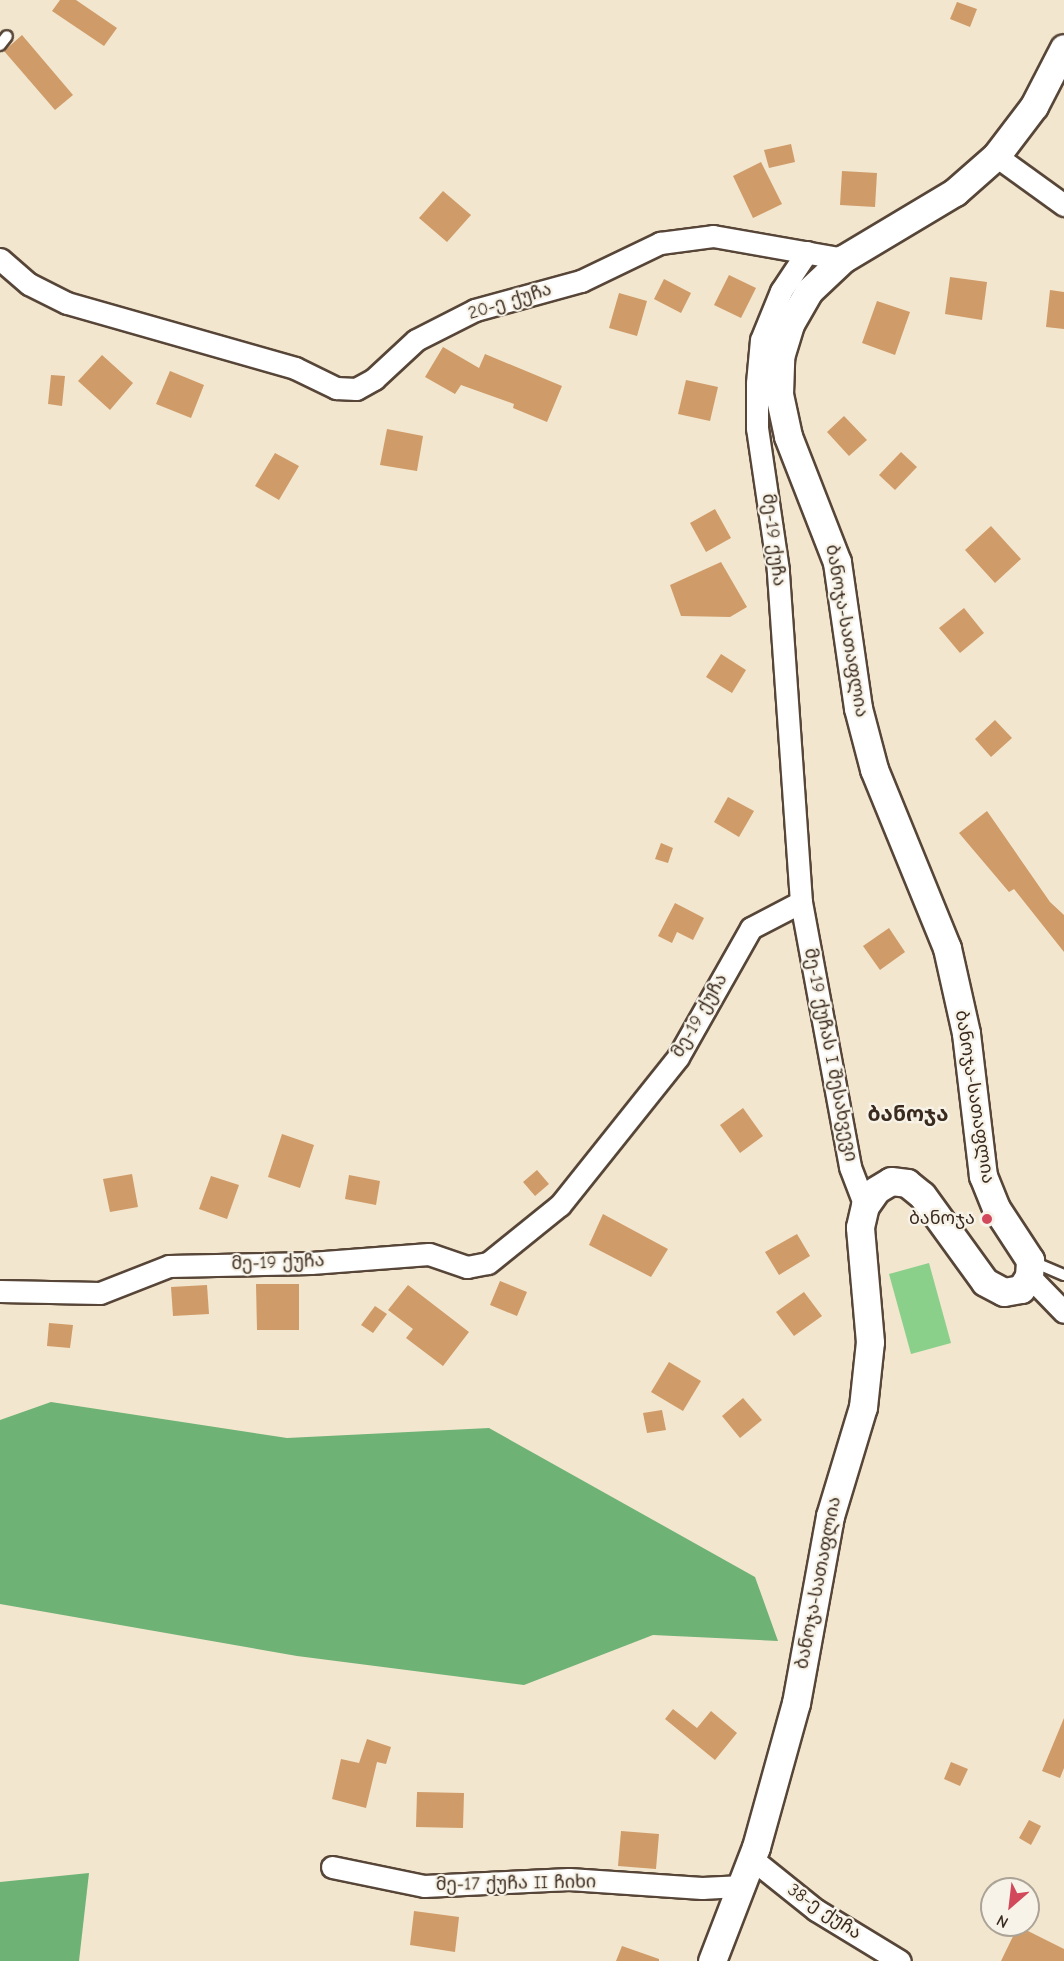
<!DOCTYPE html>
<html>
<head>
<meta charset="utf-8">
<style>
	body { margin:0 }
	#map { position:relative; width:1064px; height:1961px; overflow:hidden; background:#f3e6ce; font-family:"Comic Neue","Noto Sans Georgian",sans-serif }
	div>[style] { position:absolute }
	.green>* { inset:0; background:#8ad08a }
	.forest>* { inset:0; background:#6fb276 }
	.building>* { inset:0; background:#cf9b68 }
	.roads { filter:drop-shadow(2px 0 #574638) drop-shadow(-2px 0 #574638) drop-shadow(0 2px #574638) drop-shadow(0 -2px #574638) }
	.service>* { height:10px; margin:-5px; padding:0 5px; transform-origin:5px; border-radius:5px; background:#fff }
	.minor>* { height:21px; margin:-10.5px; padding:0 10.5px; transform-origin:10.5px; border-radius:10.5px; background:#fff }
	.tertiary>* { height:27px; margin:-13.5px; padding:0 13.5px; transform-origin:13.5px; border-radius:13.5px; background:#fff }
	.dots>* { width:16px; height:16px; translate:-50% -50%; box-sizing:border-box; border:3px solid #f7f3e8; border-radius:50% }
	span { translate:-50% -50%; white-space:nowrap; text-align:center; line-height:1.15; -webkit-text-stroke:4.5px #f7f3e8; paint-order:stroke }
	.street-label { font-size:18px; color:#3b2a1e }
	.poi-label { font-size:18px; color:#3b2a1e }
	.right { translate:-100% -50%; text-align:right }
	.quarter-label { font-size:21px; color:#3b2a1e; font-weight:700 }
	.north { position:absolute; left:980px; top:1877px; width:60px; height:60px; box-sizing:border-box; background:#f7f3e8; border:2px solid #aca397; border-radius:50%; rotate:208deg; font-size:16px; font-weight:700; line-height:24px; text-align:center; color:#3b2a1e }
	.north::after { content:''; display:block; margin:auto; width:21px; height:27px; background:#d1495b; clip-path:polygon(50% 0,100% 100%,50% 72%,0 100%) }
</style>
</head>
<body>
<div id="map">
	<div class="green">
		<i style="clip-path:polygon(929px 1263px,951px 1343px,911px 1354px,889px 1274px)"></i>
	</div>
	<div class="forest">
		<i style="clip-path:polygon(51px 1402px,287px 1438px,489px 1428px,755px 1577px,778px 1641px,653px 1635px,524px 1685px,297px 1656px,0 1604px,0 1420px)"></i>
		<i style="clip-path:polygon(89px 1873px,79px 1961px,0 1961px,0 1882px)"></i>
	</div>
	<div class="building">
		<i style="clip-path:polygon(60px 0,76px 0,117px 28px,104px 46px,52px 11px)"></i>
		<i style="clip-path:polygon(957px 2px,977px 9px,970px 27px,950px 19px)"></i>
		<i style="clip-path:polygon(22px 35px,73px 95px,55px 110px,4px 51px)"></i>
		<i style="clip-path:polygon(791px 144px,795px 162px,769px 168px,764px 150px)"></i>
		<i style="clip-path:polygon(761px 162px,782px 204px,753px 218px,733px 176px)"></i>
		<i style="clip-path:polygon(842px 171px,877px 173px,875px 207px,840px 205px)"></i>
		<i style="clip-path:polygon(443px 191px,471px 215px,447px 242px,419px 218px)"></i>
		<i style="clip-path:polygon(729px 275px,756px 288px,741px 318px,714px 305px)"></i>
		<i style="clip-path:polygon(950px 277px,987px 282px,982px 320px,945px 314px)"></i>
		<i style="clip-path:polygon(664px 279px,691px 293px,681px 313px,654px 299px)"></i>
		<i style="clip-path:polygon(1050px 290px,1064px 292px,1064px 329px,1046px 327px)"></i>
		<i style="clip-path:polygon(619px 293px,647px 301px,637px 336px,609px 328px)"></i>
		<i style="clip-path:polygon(877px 301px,910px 312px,895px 355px,862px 343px)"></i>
		<i style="clip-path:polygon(443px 347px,479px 368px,485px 354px,562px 386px,547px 422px,513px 408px,514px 404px,461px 385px,455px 394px,425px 377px)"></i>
		<i style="clip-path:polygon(102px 355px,133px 383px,110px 410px,78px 381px)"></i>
		<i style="clip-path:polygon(170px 371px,204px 385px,191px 418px,156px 404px)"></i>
		<i style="clip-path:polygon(51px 375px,65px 376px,62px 406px,48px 404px)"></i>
		<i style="clip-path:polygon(686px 380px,718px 387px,710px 421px,678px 414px)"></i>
		<i style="clip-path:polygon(844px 416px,867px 440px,849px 456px,827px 432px)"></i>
		<i style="clip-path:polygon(387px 429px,423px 436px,417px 471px,380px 465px)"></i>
		<i style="clip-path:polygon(901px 452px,917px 467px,895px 490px,879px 475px)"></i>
		<i style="clip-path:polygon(275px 453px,299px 466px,279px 500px,255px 486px)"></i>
		<i style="clip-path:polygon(715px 509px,731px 538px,706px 552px,690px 523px)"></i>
		<i style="clip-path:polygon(991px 526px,1021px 559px,995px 583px,965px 550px)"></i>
		<i style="clip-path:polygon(721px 562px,747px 607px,730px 617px,681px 616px,670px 585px)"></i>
		<i style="clip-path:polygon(964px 608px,984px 633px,960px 653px,939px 628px)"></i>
		<i style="clip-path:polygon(721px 654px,746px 670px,732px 693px,706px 677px)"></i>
		<i style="clip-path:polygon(995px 720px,1012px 738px,991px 757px,975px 739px)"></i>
		<i style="clip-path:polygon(728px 797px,754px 811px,739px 837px,714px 822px)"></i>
		<i style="clip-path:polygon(987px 811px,1050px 902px,1064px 915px,1064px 952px,1014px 889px,1009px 892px,959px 833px)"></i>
		<i style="clip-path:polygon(661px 843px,673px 848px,668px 863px,655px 859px)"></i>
		<i style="clip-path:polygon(675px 903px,704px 918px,693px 940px,677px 932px,672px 943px,658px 936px)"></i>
		<i style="clip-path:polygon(889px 928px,905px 952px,880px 970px,863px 946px)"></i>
		<i style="clip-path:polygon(743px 1108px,763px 1136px,740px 1153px,720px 1125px)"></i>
		<i style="clip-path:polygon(282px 1134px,314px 1145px,300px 1188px,268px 1177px)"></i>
		<i style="clip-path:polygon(537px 1170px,549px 1184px,535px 1196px,523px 1182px)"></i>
		<i style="clip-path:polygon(132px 1174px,138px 1207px,110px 1212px,103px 1179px)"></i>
		<i style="clip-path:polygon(349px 1175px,380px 1181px,376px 1205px,345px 1199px)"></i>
		<i style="clip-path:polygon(211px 1176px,239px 1185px,227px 1219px,199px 1209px)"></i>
		<i style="clip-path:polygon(603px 1214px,668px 1249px,651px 1277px,589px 1245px)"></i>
		<i style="clip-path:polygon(797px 1234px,810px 1256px,779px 1275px,765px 1252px)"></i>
		<i style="clip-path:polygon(500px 1281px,527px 1292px,517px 1316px,490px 1305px)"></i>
		<i style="clip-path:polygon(256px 1284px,299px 1284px,299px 1330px,257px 1330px)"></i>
		<i style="clip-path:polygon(207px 1285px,209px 1314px,173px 1316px,171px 1287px)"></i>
		<i style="clip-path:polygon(408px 1285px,469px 1332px,443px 1366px,406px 1338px,413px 1329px,388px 1310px)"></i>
		<i style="clip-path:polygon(804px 1292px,822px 1316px,794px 1336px,776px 1312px)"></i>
		<i style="clip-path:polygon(375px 1306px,387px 1314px,373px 1333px,361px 1325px)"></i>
		<i style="clip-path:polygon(49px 1323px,73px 1325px,70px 1348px,47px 1346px)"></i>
		<i style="clip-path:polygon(669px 1362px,701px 1381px,683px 1411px,651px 1392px)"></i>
		<i style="clip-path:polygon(743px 1398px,762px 1420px,740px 1438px,722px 1416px)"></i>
		<i style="clip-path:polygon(662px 1410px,666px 1430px,647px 1433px,643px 1413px)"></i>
		<i style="clip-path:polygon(673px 1709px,697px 1728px,711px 1711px,737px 1733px,715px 1760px,665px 1719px)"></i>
		<i style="clip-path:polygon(1064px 1718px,1064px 1768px,1060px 1778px,1042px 1771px)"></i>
		<i style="clip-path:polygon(367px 1739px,391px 1747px,386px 1764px,377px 1762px,366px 1808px,332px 1799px,341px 1759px,359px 1763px)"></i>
		<i style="clip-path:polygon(951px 1762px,968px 1769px,960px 1786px,944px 1779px)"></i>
		<i style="clip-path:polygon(417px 1792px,464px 1793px,463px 1828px,416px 1827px)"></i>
		<i style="clip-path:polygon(1029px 1820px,1041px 1826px,1031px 1845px,1019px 1838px)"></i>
		<i style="clip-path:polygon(621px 1831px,659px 1834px,656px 1869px,618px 1866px)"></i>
		<i style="clip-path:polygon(414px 1911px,459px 1917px,455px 1952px,410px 1945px)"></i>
		<i style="clip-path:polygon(1018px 1926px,1064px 1949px,1064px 1961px,1001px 1961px)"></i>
		<i style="clip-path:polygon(622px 1946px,659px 1959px,659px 1961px,616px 1961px)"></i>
	</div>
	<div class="roads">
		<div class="service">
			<i style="left:0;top:45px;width:11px;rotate:-52deg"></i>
			<i style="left:1031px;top:1261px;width:36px;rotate:23deg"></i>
		</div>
		<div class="minor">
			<i style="left:996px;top:156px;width:84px;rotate:35.8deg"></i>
			<i style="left:0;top:259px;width:38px;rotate:41deg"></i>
			<i style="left:29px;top:284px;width:42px;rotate:26.6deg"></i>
			<i style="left:67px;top:303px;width:237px;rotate:15.9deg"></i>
			<i style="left:295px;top:368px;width:46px;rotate:26deg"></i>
			<i style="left:336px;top:388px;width:20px;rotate:3deg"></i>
			<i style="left:356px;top:389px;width:21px;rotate:-29deg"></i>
			<i style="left:374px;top:379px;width:57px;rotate:-42.9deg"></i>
			<i style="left:416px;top:340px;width:66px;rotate:-27deg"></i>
			<i style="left:475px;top:310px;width:110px;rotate:-15.3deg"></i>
			<i style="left:581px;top:281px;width:88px;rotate:-25.7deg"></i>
			<i style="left:660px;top:243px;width:53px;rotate:-7.5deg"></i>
			<i style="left:713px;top:236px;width:132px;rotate:10deg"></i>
			<i style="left:801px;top:902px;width:269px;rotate:79.5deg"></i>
			<i style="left:850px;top:1167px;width:42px;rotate:69deg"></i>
			<i style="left:1029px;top:1276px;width:50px;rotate:45.8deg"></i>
			<i style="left:0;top:1291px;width:100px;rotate:1.1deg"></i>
			<i style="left:100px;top:1293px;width:74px;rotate:-21.4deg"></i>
			<i style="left:169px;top:1266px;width:142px;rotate:-1.2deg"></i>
			<i style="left:311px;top:1263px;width:118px;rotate:-4.4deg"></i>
			<i style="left:429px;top:1254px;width:40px;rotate:18.9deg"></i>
			<i style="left:467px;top:1267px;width:21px;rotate:-11deg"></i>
			<i style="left:488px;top:1263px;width:92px;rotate:-38.9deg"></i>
			<i style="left:560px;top:1205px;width:189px;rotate:-51.4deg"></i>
			<i style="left:678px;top:1057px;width:148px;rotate:-60.5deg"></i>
			<i style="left:751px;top:928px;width:56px;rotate:-27.5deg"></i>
			<i style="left:801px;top:902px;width:333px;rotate:-94deg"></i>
			<i style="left:778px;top:570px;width:144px;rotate:-98.4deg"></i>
			<i style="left:757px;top:428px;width:45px;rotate:-90deg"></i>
			<i style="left:757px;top:383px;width:43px;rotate:-84.7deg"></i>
			<i style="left:761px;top:340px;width:53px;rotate:-67.8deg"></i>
			<i style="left:781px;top:291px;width:47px;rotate:-56.3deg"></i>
			<i style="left:751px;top:1858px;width:83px;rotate:38.7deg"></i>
			<i style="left:816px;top:1910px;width:98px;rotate:31.3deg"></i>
			<i style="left:332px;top:1867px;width:94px;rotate:11.7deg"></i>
			<i style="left:424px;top:1886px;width:145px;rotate:-2.8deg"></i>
			<i style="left:569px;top:1879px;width:133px;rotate:3.9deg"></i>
			<i style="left:702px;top:1888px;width:36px;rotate:-3deg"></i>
		</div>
		<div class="tertiary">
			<i style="left:712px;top:1961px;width:122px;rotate:-68.9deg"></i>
			<i style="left:756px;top:1847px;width:149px;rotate:-74.5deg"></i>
			<i style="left:796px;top:1703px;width:190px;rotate:-79.7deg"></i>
			<i style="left:830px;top:1516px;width:114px;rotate:-73.2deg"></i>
			<i style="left:863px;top:1407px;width:65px;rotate:-83.9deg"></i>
			<i style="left:870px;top:1342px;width:115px;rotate:-95deg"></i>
			<i style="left:860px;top:1227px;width:22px;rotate:-77deg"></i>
			<i style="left:865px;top:1206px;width:19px;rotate:-55deg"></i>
			<i style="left:876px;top:1190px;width:17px;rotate:-31deg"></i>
			<i style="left:891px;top:1181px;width:16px;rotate:7deg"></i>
			<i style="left:907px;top:1183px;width:19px;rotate:39deg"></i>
			<i style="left:922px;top:1195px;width:107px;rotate:54.1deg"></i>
			<i style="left:985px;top:1282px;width:21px;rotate:28deg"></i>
			<i style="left:1004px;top:1292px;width:17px;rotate:-10deg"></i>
			<i style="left:1021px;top:1289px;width:15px;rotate:-58deg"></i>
			<i style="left:1029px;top:1276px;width:16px;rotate:-86deg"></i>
			<i style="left:1030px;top:1260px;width:62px;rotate:-123.2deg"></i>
			<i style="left:996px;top:1208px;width:35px;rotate:-112deg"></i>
			<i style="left:983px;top:1176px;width:144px;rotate:-96.8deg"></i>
			<i style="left:966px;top:1033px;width:87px;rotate:-102.6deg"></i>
			<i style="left:947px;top:948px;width:193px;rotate:-112.2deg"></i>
			<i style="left:874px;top:769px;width:63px;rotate:-104.7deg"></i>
			<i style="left:858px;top:708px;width:148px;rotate:-98.2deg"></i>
			<i style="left:837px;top:562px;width:135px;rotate:-111.3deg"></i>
			<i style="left:788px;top:436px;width:43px;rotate:-102.1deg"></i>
			<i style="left:779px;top:394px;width:37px;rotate:-88deg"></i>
			<i style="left:780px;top:357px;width:34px;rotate:-73deg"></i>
			<i style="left:790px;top:324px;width:38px;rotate:-60deg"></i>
			<i style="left:809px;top:291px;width:47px;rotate:-43.3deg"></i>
			<i style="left:843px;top:259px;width:131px;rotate:-30.9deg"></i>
			<i style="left:955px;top:192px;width:55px;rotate:-41.3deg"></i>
			<i style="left:996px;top:156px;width:63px;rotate:-52.8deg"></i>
			<i style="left:1034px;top:106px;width:65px;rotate:-62.7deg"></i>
		</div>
	</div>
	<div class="dots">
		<i style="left:987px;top:1219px;background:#d1495b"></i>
	</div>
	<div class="street-label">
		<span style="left:510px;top:302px;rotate:-17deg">20-ე ქუჩა</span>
		<span style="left:773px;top:540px;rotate:83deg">მე-19 ქუჩა</span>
		<span style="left:846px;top:631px;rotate:80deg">ბანოჯა-სათაფლია</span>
		<span style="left:700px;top:1016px;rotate:-60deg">მე-19 ქუჩა</span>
		<span style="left:830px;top:1055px;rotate:79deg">მე-19 ქუჩას I შესახვევი</span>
		<span style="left:974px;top:1097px;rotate:81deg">ბანოჯა-სათაფლია</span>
		<span style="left:278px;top:1263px;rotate:-2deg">მე-19 ქუჩა</span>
		<span style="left:819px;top:1583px;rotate:-79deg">ბანოჯა-სათაფლია</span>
		<span style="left:516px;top:1884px;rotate:-1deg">მე-17 ქუჩა II ჩიხი</span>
		<span style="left:824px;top:1912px;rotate:34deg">38-ე ქუჩა</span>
	</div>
	<div class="poi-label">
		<span class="right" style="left:975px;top:1219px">ბანოჯა</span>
	</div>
	<div class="quarter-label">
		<span style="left:908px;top:1114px">ბანოჯა</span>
	</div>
	<div class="north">N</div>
</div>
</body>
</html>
